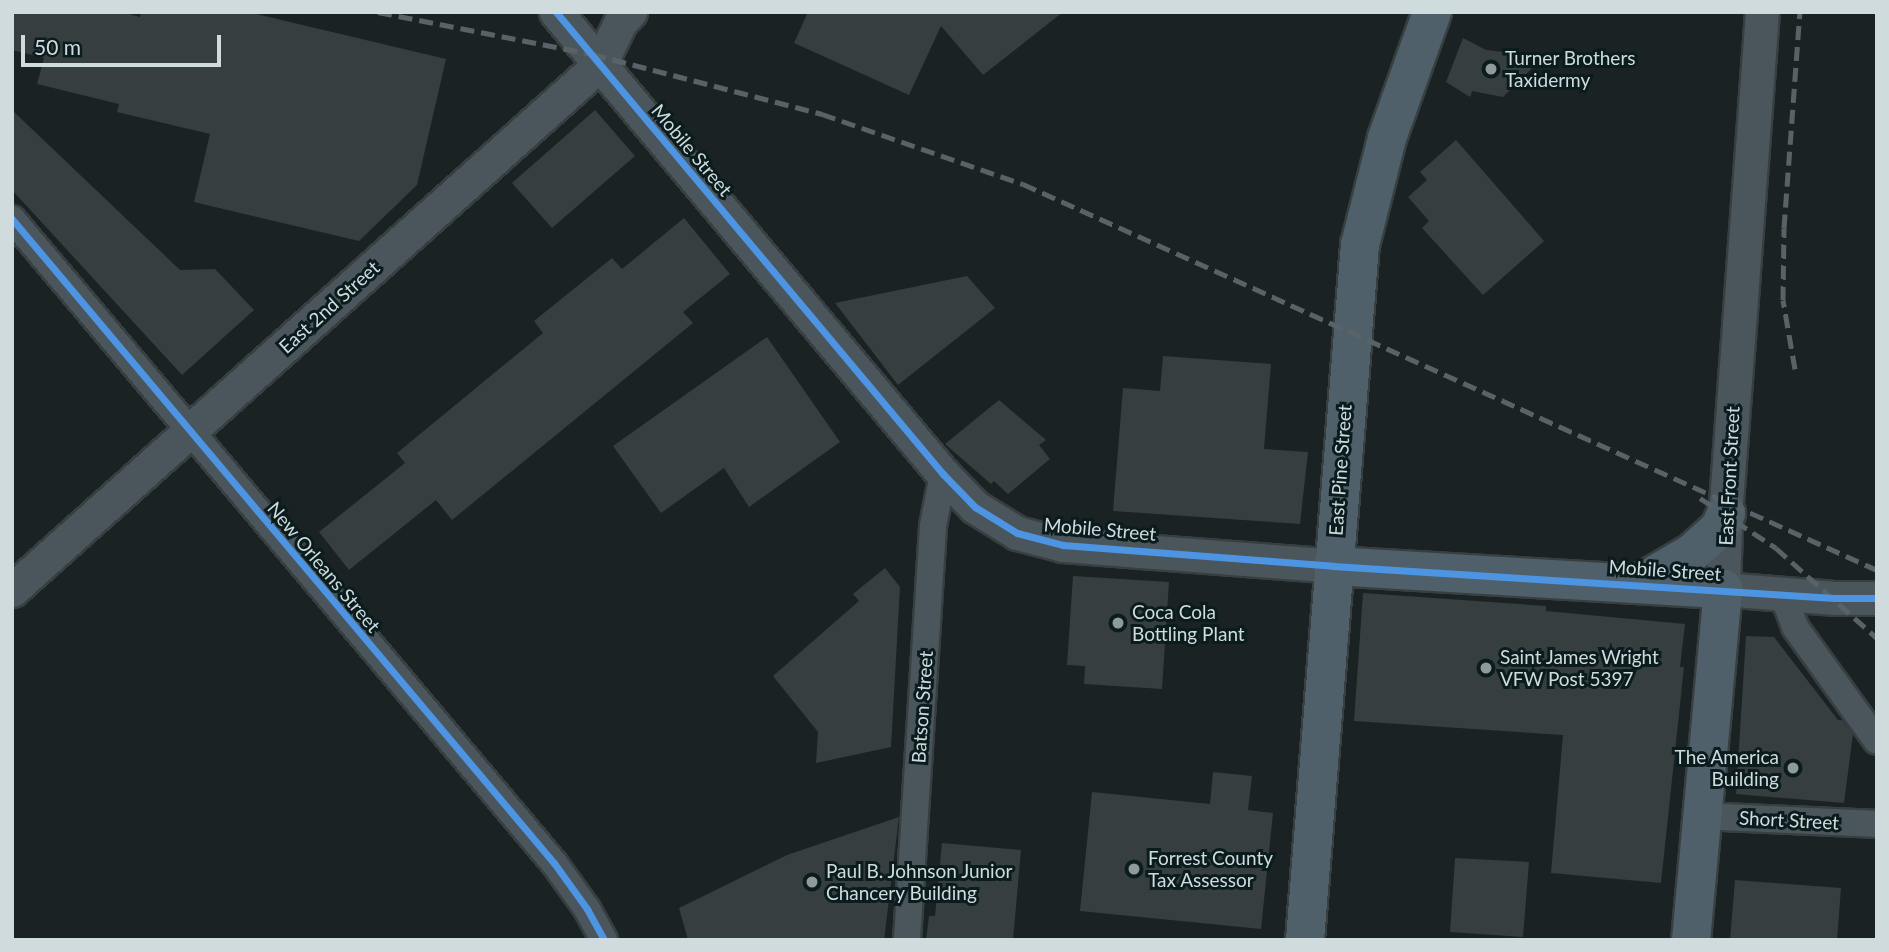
<!DOCTYPE html>
<html>
<head>
<meta charset="utf-8">
<style>
	body { margin:0 }
	#map { position:relative; width:1889px; height:952px; overflow:hidden; background:#1a2224; font-family:Lato,sans-serif }
	div>[style] { position:absolute }
	.building>* { inset:0; background:#373e3f }
	.roads { filter:drop-shadow(2px 0 #383f41) drop-shadow(-2px 0 #383f41) drop-shadow(0 2px #383f41) drop-shadow(0 -2px #383f41) }
	.minor>* { height:26px; margin:-13px; padding:0 13px; transform-origin:13px; border-radius:13px; background:#4b565c }
	.tertiary>* { height:33px; margin:-16.5px; padding:0 16.5px; transform-origin:16.5px; border-radius:16.5px; background:#4b565c }
	.primary>* { height:38px; margin:-19px; padding:0 19px; transform-origin:19px; border-radius:19px; background:#50606a }
	.rail>* { height:5px; margin-top:-2.5px; transform-origin:0; background:repeating-linear-gradient(90deg,#596266 0 14px,transparent 0 21px) }
	.cycleway>* { height:7px; margin:-3.5px; padding:0 3.5px; transform-origin:3.5px; border-radius:3.5px; background:#4d94e3 }
	.dots>* { width:19px; height:19px; translate:-50% -50%; box-sizing:border-box; border:4px solid #0b1c1f; border-radius:50% }
	span { translate:-50% -50%; white-space:nowrap; text-align:center; line-height:1.15; -webkit-text-stroke:6px #0b1c1f; paint-order:stroke }
	.poi-label { font-size:19px; color:#d0dbdd }
	.left { translate:0 -50%; text-align:left }
	.right { translate:-100% -50%; text-align:right }
	.street-label { font-size:19px; color:#d0dbdd }
	.frame { position:absolute; inset:0; border:14px solid #d0dbdd; pointer-events:none }
	.scale { position:absolute; left:21px; top:35px; width:200px; height:32px; box-sizing:border-box; border:4px solid #d0dbdd; border-top:0; padding-left:9px; font-size:21px; line-height:24px; white-space:nowrap; color:#d0dbdd; -webkit-text-stroke:5px #0b1c1f; paint-order:stroke }
</style>
</head>
<body>
<div id="map">
	<div class="building">
		<i style="clip-path:polygon(12px 12px,122px 12px,140px 17px,141px 12px,248px 12px,446px 59px,417px 185px,359px 241px,194px 202px,210px 134px,117px 112px,119px 104px,37px 84px,44px 58px,12px 50px)"></i>
		<i style="clip-path:polygon(808px 12px,1063px 12px,983px 75px,941px 26px,909px 95px,794px 43px)"></i>
		<i style="clip-path:polygon(1463px 38px,1486px 50px,1544px 56px,1503px 97px,1472px 91px,1470px 97px,1446px 82px)"></i>
		<i style="clip-path:polygon(12px 110px,180px 270px,215px 269px,254px 310px,182px 375px,12px 190px)"></i>
		<i style="clip-path:polygon(595px 110px,635px 156px,552px 228px,512px 183px)"></i>
		<i style="clip-path:polygon(1456px 140px,1544px 241px,1483px 295px,1422px 228px,1429px 221px,1408px 197px,1427px 180px,1420px 172px)"></i>
		<i style="clip-path:polygon(684px 218px,730px 274px,683px 312px,693px 323px,452px 520px,436px 500px,349px 570px,319px 532px,405px 463px,397px 453px,543px 333px,534px 321px,612px 258px,622px 269px)"></i>
		<i style="clip-path:polygon(967px 276px,995px 308px,898px 385px,835px 303px)"></i>
		<i style="clip-path:polygon(767px 337px,840px 442px,749px 507px,724px 468px,661px 513px,613px 446px)"></i>
		<i style="clip-path:polygon(1163px 356px,1271px 364px,1264px 449px,1308px 452px,1300px 524px,1113px 511px,1123px 388px,1160px 391px)"></i>
		<i style="clip-path:polygon(999px 400px,1046px 440px,1039px 445px,1050px 459px,1008px 494px,994px 481px,991px 484px,945px 444px)"></i>
		<i style="clip-path:polygon(885px 568px,900px 587px,891px 747px,816px 763px,818px 732px,773px 676px,859px 601px,853px 594px)"></i>
		<i style="clip-path:polygon(1073px 576px,1169px 582px,1162px 689px,1084px 684px,1085px 666px,1067px 665px)"></i>
		<i style="clip-path:polygon(1363px 593px,1546px 606px,1546px 611px,1685px 624px,1680px 667px,1684px 667px,1661px 883px,1551px 873px,1563px 735px,1354px 721px)"></i>
		<i style="clip-path:polygon(1746px 636px,1774px 637px,1838px 720px,1842px 720px,1853px 734px,1844px 803px,1736px 794px)"></i>
		<i style="clip-path:polygon(1213px 772px,1252px 776px,1248px 810px,1273px 813px,1261px 929px,1080px 911px,1092px 792px,1210px 804px)"></i>
		<i style="clip-path:polygon(899px 817px,884px 940px,688px 940px,679px 908px,787px 855px)"></i>
		<i style="clip-path:polygon(942px 843px,1021px 850px,1013px 940px,926px 940px,929px 916px,935px 916px)"></i>
		<i style="clip-path:polygon(1455px 858px,1529px 862px,1523px 937px,1450px 932px)"></i>
		<i style="clip-path:polygon(1735px 880px,1841px 888px,1837px 940px,1730px 940px)"></i>
	</div>
	<div class="roads">
		<div class="minor">
			<i style="left:12px;top:219px;width:842px;rotate:49.92deg"></i>
			<i style="left:554px;top:863px;width:57px;rotate:54.3deg"></i>
			<i style="left:587px;top:909px;width:35px;rotate:61deg"></i>
			<i style="left:1783px;top:595px;width:34px;rotate:69deg"></i>
			<i style="left:1795px;top:627px;width:140px;rotate:54.3deg"></i>
			<i style="left:1702px;top:816px;width:175px;rotate:2.6deg"></i>
			<i style="left:907px;top:940px;width:415px;rotate:-86.4deg"></i>
			<i style="left:933px;top:526px;width:53px;rotate:-79.1deg"></i>
		</div>
		<div class="tertiary">
			<i style="left:556px;top:12px;width:603px;rotate:50.05deg"></i>
			<i style="left:943px;top:474px;width:46px;rotate:45.9deg"></i>
			<i style="left:975px;top:507px;width:49px;rotate:31.8deg"></i>
			<i style="left:1017px;top:533px;width:48px;rotate:14.6deg"></i>
			<i style="left:1063px;top:545px;width:271px;rotate:4.4deg"></i>
			<i style="left:1762px;top:12px;width:490px;rotate:94.2deg"></i>
			<i style="left:1726px;top:501px;width:88px;rotate:92deg"></i>
			<i style="left:1723px;top:589px;width:111px;rotate:4.6deg"></i>
			<i style="left:1834px;top:598px;width:43px"></i>
			<i style="left:12px;top:590px;width:789px;rotate:-41.81deg"></i>
			<i style="left:600px;top:64px;width:48px;rotate:-64deg"></i>
			<i style="left:621px;top:21px;width:13px;rotate:-45deg"></i>
		</div>
		<div class="primary">
			<i style="left:1333px;top:566px;width:391px;rotate:3.4deg"></i>
			<i style="left:1723px;top:589px;width:352px;rotate:95.2deg"></i>
			<i style="left:1639px;top:584px;width:61px;rotate:-30.3deg"></i>
			<i style="left:1692px;top:553px;width:36px;rotate:-42deg"></i>
			<i style="left:1719px;top:529px;width:17px;rotate:-65deg"></i>
			<i style="left:1305px;top:940px;width:697px;rotate:-85.48deg"></i>
			<i style="left:1360px;top:245px;width:110px;rotate:-75.8deg"></i>
			<i style="left:1387px;top:138px;width:134px;rotate:-70.3deg"></i>
		</div>
	</div>
	<div class="rail">
		<i style="left:378px;top:12px;width:218px;rotate:11.1deg"></i>
		<i style="left:592px;top:54px;width:238px;rotate:14.6deg"></i>
		<i style="left:822px;top:114px;width:213px;rotate:19.2deg"></i>
		<i style="left:1023px;top:184px;width:937px;rotate:24.32deg"></i>
		<i style="left:1795px;top:369px;width:70px;rotate:-99.9deg"></i>
		<i style="left:1783px;top:300px;width:72px;rotate:-89.2deg"></i>
		<i style="left:1784px;top:228px;width:217px;rotate:-85.8deg"></i>
		<i style="left:1700px;top:498px;width:91px;rotate:33.3deg"></i>
		<i style="left:1776px;top:548px;width:135px;rotate:41.7deg"></i>
	</div>
	<div class="cycleway">
		<i style="left:556px;top:12px;width:603px;rotate:50.05deg"></i>
		<i style="left:943px;top:474px;width:46px;rotate:45.9deg"></i>
		<i style="left:975px;top:507px;width:49px;rotate:31.8deg"></i>
		<i style="left:1017px;top:533px;width:48px;rotate:14.6deg"></i>
		<i style="left:1063px;top:545px;width:271px;rotate:4.4deg"></i>
		<i style="left:1333px;top:566px;width:502px;rotate:3.65deg"></i>
		<i style="left:1834px;top:598px;width:43px"></i>
		<i style="left:12px;top:219px;width:842px;rotate:49.92deg"></i>
		<i style="left:554px;top:863px;width:57px;rotate:54.3deg"></i>
		<i style="left:587px;top:909px;width:35px;rotate:61deg"></i>
	</div>
	<div class="dots">
		<i style="left:1491px;top:69px;background:#909a9c"></i>
		<i style="left:1118px;top:623px;background:#909a9c"></i>
		<i style="left:1486px;top:668px;background:#909a9c"></i>
		<i style="left:1793px;top:768px;background:#909a9c"></i>
		<i style="left:1134px;top:869px;background:#909a9c"></i>
		<i style="left:812px;top:882px;background:#909a9c"></i>
	</div>
	<div class="poi-label">
		<span class="left" style="left:1505px;top:69px">Turner Brothers<br>Taxidermy</span>
		<span class="left" style="left:1132px;top:623px">Coca Cola<br>Bottling Plant</span>
		<span class="left" style="left:1500px;top:668px">Saint James Wright<br>VFW Post 5397</span>
		<span class="right" style="left:1779px;top:768px">The America<br>Building</span>
		<span class="left" style="left:1148px;top:869px">Forrest County<br>Tax Assessor</span>
		<span class="left" style="left:826px;top:882px">Paul B. Johnson Junior<br>Chancery Building</span>
	</div>
	<div class="street-label">
		<span style="left:692px;top:150px;rotate:50deg">Mobile Street</span>
		<span style="left:329px;top:307px;rotate:-42deg">East 2nd Street</span>
		<span style="left:1340px;top:470px;rotate:-86deg">East Pine Street</span>
		<span style="left:1729px;top:476px;rotate:-87deg">East Front Street</span>
		<span style="left:1100px;top:529px;rotate:5deg">Mobile Street</span>
		<span style="left:324px;top:567px;rotate:50deg">New Orleans Street</span>
		<span style="left:1665px;top:570px;rotate:4deg">Mobile Street</span>
		<span style="left:922px;top:707px;rotate:-86deg">Batson Street</span>
		<span style="left:1789px;top:820px;rotate:3deg">Short Street</span>
	</div>
	<div class="frame"></div>
	<div class="scale">50 m</div>
</div>
</body>
</html>
